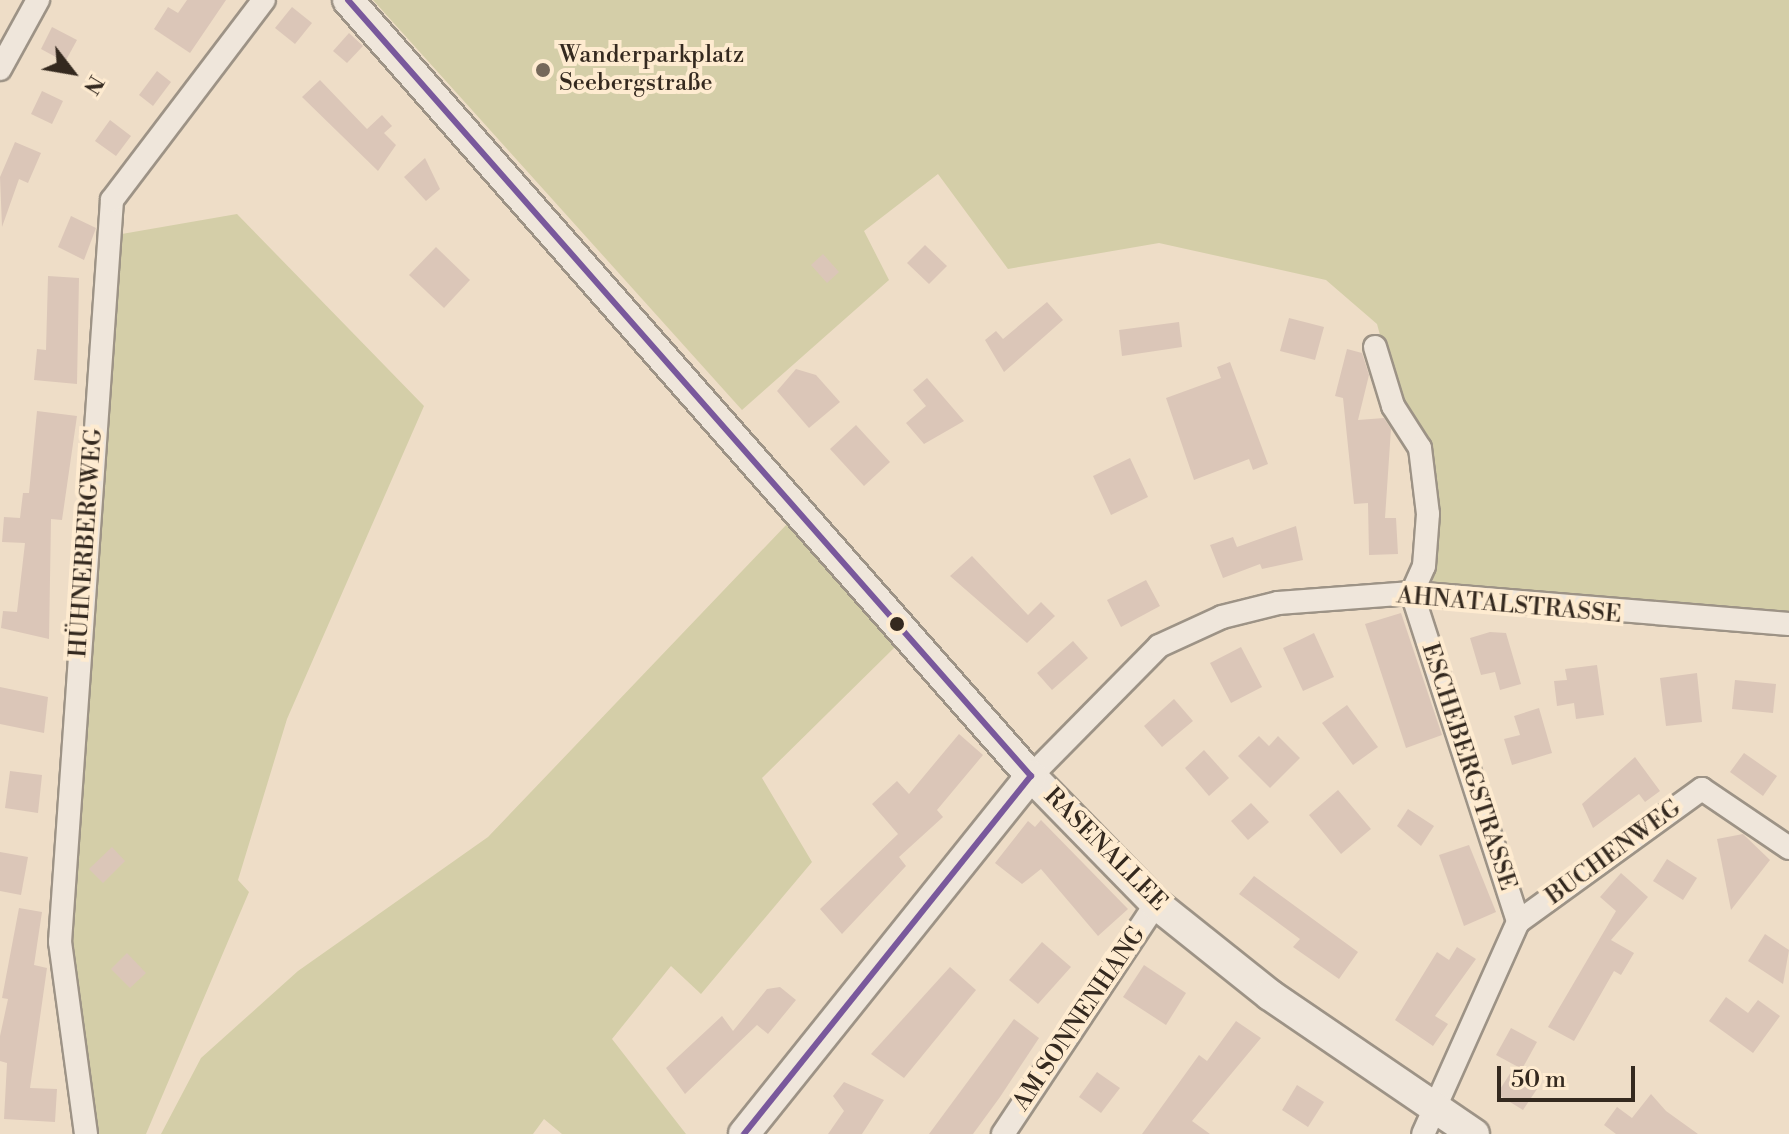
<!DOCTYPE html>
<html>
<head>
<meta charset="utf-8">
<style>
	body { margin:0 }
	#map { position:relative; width:1789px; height:1134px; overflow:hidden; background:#eeddc7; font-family:"Libre Bodoni",serif }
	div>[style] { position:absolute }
	.green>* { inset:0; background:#d4cea8 }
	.building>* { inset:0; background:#dbc6b8 }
	.roads { filter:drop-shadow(2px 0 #9d9386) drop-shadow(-2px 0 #9d9386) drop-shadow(0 2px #9d9386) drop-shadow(0 -2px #9d9386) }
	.street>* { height:22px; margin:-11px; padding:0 11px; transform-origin:11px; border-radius:11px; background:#efe6db }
	.secondary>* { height:30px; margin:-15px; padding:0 15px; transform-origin:15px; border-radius:15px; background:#efe6db }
	.bus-1>* { height:6px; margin:-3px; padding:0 3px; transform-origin:3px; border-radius:3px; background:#79589c }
	.dots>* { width:22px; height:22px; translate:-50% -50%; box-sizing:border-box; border:4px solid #feebd0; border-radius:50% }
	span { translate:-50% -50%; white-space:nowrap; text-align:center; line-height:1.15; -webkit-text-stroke:8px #feebd0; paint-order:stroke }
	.poi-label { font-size:24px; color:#34291f }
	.left { translate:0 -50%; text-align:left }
	.street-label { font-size:24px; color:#34291f }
	.north { position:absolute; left:32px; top:32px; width:80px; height:80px; -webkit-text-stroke:6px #feebd0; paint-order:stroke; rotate:121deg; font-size:22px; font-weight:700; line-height:32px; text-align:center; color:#34291f }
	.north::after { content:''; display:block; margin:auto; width:28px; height:36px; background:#34291f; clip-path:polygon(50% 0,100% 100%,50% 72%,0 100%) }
	.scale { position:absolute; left:1497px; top:1066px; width:138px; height:36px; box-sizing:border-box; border:4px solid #34291f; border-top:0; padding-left:10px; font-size:24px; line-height:28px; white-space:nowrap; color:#34291f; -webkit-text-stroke:6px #feebd0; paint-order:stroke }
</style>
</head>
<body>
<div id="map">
	<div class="green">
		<i style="clip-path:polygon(373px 0,1789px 0,1789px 631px,1433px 582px,1435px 538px,1377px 324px,1326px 280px,1159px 243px,1008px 269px,938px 174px,864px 231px,889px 280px,742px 410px)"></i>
		<i style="clip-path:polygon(237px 214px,424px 406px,287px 719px,238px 880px,249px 892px,146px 1134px,92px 1134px,63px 929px,116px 235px)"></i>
		<i style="clip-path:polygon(788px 523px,895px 647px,762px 778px,812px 862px,701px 994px,671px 966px,612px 1039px,686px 1134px,562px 1134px,544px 1119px,533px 1134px,161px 1134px,201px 1058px,298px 971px,488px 837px)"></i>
	</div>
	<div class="building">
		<i style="clip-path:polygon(187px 0,226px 0,190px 53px,154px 29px,168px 7px,178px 13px)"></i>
		<i style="clip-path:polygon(292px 7px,312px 23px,295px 44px,275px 28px)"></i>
		<i style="clip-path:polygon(52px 27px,77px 40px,65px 62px,41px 49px)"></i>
		<i style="clip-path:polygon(349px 33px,363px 46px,347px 63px,333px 51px)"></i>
		<i style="clip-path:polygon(157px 71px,171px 82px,153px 106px,139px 95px)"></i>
		<i style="clip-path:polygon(320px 80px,367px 129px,382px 115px,392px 126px,384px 133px,396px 145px,378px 171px,302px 97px)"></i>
		<i style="clip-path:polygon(42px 91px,63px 101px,52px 124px,31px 114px)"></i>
		<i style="clip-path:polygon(110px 120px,131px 136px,116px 156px,95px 141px)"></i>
		<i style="clip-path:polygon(15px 142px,41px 153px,28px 183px,19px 179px,2px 227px,0 177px)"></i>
		<i style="clip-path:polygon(425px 158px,440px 189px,426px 201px,404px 177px)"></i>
		<i style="clip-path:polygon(71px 216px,96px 228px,84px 260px,58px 247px)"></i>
		<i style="clip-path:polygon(925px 245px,947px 266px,929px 284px,907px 263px)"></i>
		<i style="clip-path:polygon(436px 247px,470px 280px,444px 308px,409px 275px)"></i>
		<i style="clip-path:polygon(823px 254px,839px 272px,827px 283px,811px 265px)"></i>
		<i style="clip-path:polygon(48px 276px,79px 278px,77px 384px,34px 380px,37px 349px,46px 350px)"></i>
		<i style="clip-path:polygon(1047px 302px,1063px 320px,1004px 372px,985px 340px,996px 331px,1003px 339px)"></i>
		<i style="clip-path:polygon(1289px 318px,1324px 327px,1315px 360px,1280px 351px)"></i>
		<i style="clip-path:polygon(1179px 322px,1182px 347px,1122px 356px,1119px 330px)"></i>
		<i style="clip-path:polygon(1347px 349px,1362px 353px,1369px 375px,1358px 420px,1384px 418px,1391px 429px,1385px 518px,1396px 518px,1398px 554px,1369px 555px,1368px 503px,1354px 504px,1343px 398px,1335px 396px)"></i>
		<i style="clip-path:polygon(1230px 362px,1268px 464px,1253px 470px,1249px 459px,1194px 480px,1166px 398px,1221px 378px,1217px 367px)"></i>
		<i style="clip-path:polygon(796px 369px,816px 375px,840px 402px,809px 428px,777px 391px)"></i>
		<i style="clip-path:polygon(927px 378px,964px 421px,924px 444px,906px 423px,926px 406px,913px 390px)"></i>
		<i style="clip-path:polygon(37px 411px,77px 416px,62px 520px,51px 519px,49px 639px,1px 628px,3px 611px,17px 612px,25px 543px,2px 542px,4px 517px,20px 518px,23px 493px,29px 493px)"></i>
		<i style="clip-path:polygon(856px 425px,890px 462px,864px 486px,830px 449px)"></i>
		<i style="clip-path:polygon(1130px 458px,1148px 497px,1111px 515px,1093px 476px)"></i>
		<i style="clip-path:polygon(1296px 526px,1303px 560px,1262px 569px,1260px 564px,1223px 578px,1210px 545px,1233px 537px,1237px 547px)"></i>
		<i style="clip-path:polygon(972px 556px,1028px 615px,1041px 602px,1055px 616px,1027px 643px,950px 576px)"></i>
		<i style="clip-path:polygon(1146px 580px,1160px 606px,1121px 627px,1107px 600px)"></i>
		<i style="clip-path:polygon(1401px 613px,1442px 735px,1406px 748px,1365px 624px)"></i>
		<i style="clip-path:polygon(1490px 632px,1506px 633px,1521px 684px,1500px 690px,1495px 672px,1481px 675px,1470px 638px)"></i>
		<i style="clip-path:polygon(1314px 633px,1334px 677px,1303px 691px,1283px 648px)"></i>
		<i style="clip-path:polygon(1073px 641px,1088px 658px,1052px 690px,1037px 673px)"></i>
		<i style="clip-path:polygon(1241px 647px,1262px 687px,1231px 703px,1210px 663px)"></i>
		<i style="clip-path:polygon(1597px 665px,1604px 715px,1576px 719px,1574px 703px,1557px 706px,1554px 681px,1567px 680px,1565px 669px)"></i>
		<i style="clip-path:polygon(1697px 673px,1702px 722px,1666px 726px,1660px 678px)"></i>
		<i style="clip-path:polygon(1735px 680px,1776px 684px,1773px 713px,1732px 709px)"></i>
		<i style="clip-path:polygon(0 687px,48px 697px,44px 733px,0 724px)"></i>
		<i style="clip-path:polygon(1174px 699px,1193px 721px,1162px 747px,1144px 726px)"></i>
		<i style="clip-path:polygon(1347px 705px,1378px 747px,1353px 765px,1322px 723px)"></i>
		<i style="clip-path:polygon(1539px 708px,1552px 753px,1512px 765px,1504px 739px,1520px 735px,1514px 716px)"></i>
		<i style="clip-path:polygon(959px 734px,983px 755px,937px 810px,943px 817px,899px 857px,906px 866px,842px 934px,820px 909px,898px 834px,872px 804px,897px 781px,909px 794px)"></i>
		<i style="clip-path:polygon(1259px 736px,1269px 746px,1278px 736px,1300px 758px,1270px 788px,1238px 756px)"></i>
		<i style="clip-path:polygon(1204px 750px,1229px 778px,1209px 796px,1185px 768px)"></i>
		<i style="clip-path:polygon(1744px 753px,1777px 776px,1763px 796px,1730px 772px)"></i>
		<i style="clip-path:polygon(1635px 757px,1660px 791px,1645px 802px,1639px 794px,1593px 828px,1582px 804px)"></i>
		<i style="clip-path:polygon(10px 771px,42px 775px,38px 813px,5px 808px)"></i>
		<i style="clip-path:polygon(1338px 790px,1371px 829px,1341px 854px,1309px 815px)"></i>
		<i style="clip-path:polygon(1251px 803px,1269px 822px,1248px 840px,1231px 821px)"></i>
		<i style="clip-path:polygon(1408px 809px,1434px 826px,1421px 846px,1397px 826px)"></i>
		<i style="clip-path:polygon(1041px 820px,1128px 909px,1098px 936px,1041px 869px,1022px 884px,995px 863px,1028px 821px,1035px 827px)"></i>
		<i style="clip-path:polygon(1743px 834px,1770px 860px,1731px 910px,1717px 839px)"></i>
		<i style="clip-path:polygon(1469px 845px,1496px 912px,1464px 926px,1439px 855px)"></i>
		<i style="clip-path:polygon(112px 847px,125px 861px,103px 883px,89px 869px)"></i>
		<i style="clip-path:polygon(0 852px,28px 857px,21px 895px,0 891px)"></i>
		<i style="clip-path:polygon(1667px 859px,1697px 878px,1683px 900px,1653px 881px)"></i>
		<i style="clip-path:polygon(1621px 873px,1648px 897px,1611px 940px,1634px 953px,1621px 975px,1614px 971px,1574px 1041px,1548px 1027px,1616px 911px,1600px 897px)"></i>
		<i style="clip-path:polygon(1254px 876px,1358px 952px,1339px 979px,1293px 947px,1300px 939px,1239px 894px)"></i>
		<i style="clip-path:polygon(19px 908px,42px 912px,34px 965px,47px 968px,30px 1088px,57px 1089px,55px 1122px,4px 1119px,7px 1063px,0 1061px,0 1036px,8px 999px,2px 998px)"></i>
		<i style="clip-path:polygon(1765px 934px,1789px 950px,1783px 984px,1748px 961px)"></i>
		<i style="clip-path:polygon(1042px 942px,1071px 967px,1038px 1004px,1009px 980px)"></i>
		<i style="clip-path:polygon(1457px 947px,1476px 959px,1435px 1016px,1448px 1024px,1433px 1046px,1395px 1020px,1437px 952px,1449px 960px)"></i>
		<i style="clip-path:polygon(127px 953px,146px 973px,130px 988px,111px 969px)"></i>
		<i style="clip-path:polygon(1144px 965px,1186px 993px,1166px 1025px,1123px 997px)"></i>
		<i style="clip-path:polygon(950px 967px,976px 990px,904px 1078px,871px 1054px)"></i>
		<i style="clip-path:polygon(780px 987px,796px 1000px,768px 1034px,757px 1025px,685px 1094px,666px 1068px,722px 1016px,733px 1031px,767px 989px)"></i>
		<i style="clip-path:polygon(1726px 997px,1748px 1013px,1758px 1000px,1780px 1016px,1753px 1053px,1709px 1021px)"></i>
		<i style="clip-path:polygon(1014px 1019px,1039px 1038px,1000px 1097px,973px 1134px,929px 1134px)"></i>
		<i style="clip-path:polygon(1236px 1021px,1261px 1038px,1192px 1121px,1210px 1134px,1142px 1134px,1199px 1055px,1207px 1061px)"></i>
		<i style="clip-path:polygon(1511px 1028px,1537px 1042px,1522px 1069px,1496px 1055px)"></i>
		<i style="clip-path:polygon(1097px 1072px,1120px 1088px,1101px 1113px,1079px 1097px)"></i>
		<i style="clip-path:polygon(1511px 1072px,1537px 1089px,1523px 1110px,1497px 1094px)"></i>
		<i style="clip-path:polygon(844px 1082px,884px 1100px,862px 1134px,828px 1134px,844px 1111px,833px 1096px)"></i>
		<i style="clip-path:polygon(1297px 1085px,1324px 1102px,1308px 1127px,1282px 1110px)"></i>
		<i style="clip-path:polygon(1651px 1094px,1666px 1111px,1698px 1134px,1616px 1134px,1604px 1125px,1617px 1107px,1632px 1118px)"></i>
	</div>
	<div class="roads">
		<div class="street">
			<i style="left:0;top:69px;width:79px;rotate:-61.2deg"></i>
			<i style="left:1375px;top:347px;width:62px;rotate:73deg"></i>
			<i style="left:1393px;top:406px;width:50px;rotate:57.3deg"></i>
			<i style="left:1420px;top:448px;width:66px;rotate:83.1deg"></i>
			<i style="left:1428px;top:514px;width:52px;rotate:94.4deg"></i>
			<i style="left:1424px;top:566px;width:30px;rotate:114deg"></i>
			<i style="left:1412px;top:593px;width:346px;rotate:72.1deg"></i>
			<i style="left:1518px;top:922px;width:232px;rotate:114.1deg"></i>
			<i style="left:1031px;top:776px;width:182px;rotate:-45.4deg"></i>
			<i style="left:1159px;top:646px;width:69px;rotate:-24.7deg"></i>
			<i style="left:1222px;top:617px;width:58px;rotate:-14deg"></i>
			<i style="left:1278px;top:603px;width:134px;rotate:-4.3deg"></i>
			<i style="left:1412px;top:593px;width:378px;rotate:4.7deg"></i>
			<i style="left:1518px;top:922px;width:227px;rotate:-35.9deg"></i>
			<i style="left:1702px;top:789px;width:105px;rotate:34.1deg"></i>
			<i style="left:86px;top:1134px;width:194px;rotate:-97.7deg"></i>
			<i style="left:60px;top:942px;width:744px;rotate:-85.99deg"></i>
			<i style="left:112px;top:200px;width:251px;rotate:-52.8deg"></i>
			<i style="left:1003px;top:1134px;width:276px;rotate:-56.4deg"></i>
		</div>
		<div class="secondary">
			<i style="left:348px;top:0;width:1034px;rotate:48.65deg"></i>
			<i style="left:1031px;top:776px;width:179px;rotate:45.7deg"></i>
			<i style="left:1156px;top:904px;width:146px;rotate:38.6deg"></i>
			<i style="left:1270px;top:995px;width:247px;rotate:34.3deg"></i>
			<i style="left:744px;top:1134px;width:459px;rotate:-51.3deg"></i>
		</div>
	</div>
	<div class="bus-1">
		<i style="left:348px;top:0;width:1034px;rotate:48.65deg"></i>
		<i style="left:744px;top:1134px;width:459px;rotate:-51.3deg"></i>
	</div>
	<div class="dots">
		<i style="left:543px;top:70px;background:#75685a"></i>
		<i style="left:897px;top:624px;background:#34291f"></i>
	</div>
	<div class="poi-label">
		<span class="left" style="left:559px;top:70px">Wanderparkplatz<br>Seebergstraße</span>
	</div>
	<div class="street-label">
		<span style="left:87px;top:543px;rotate:-86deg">HÜHNERBERGWEG</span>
		<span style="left:1509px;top:606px;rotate:5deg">AHNATALSTRASSE</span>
		<span style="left:1468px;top:767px;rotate:72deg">ESCHEBERGSTRASSE</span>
		<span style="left:1105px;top:850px;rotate:45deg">RASENALLEE</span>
		<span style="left:1614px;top:853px;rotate:-36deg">BUCHENWEG</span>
		<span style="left:1080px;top:1019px;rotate:-56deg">AM SONNENHANG</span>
	</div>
	<div class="north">N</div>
	<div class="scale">50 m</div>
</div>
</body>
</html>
